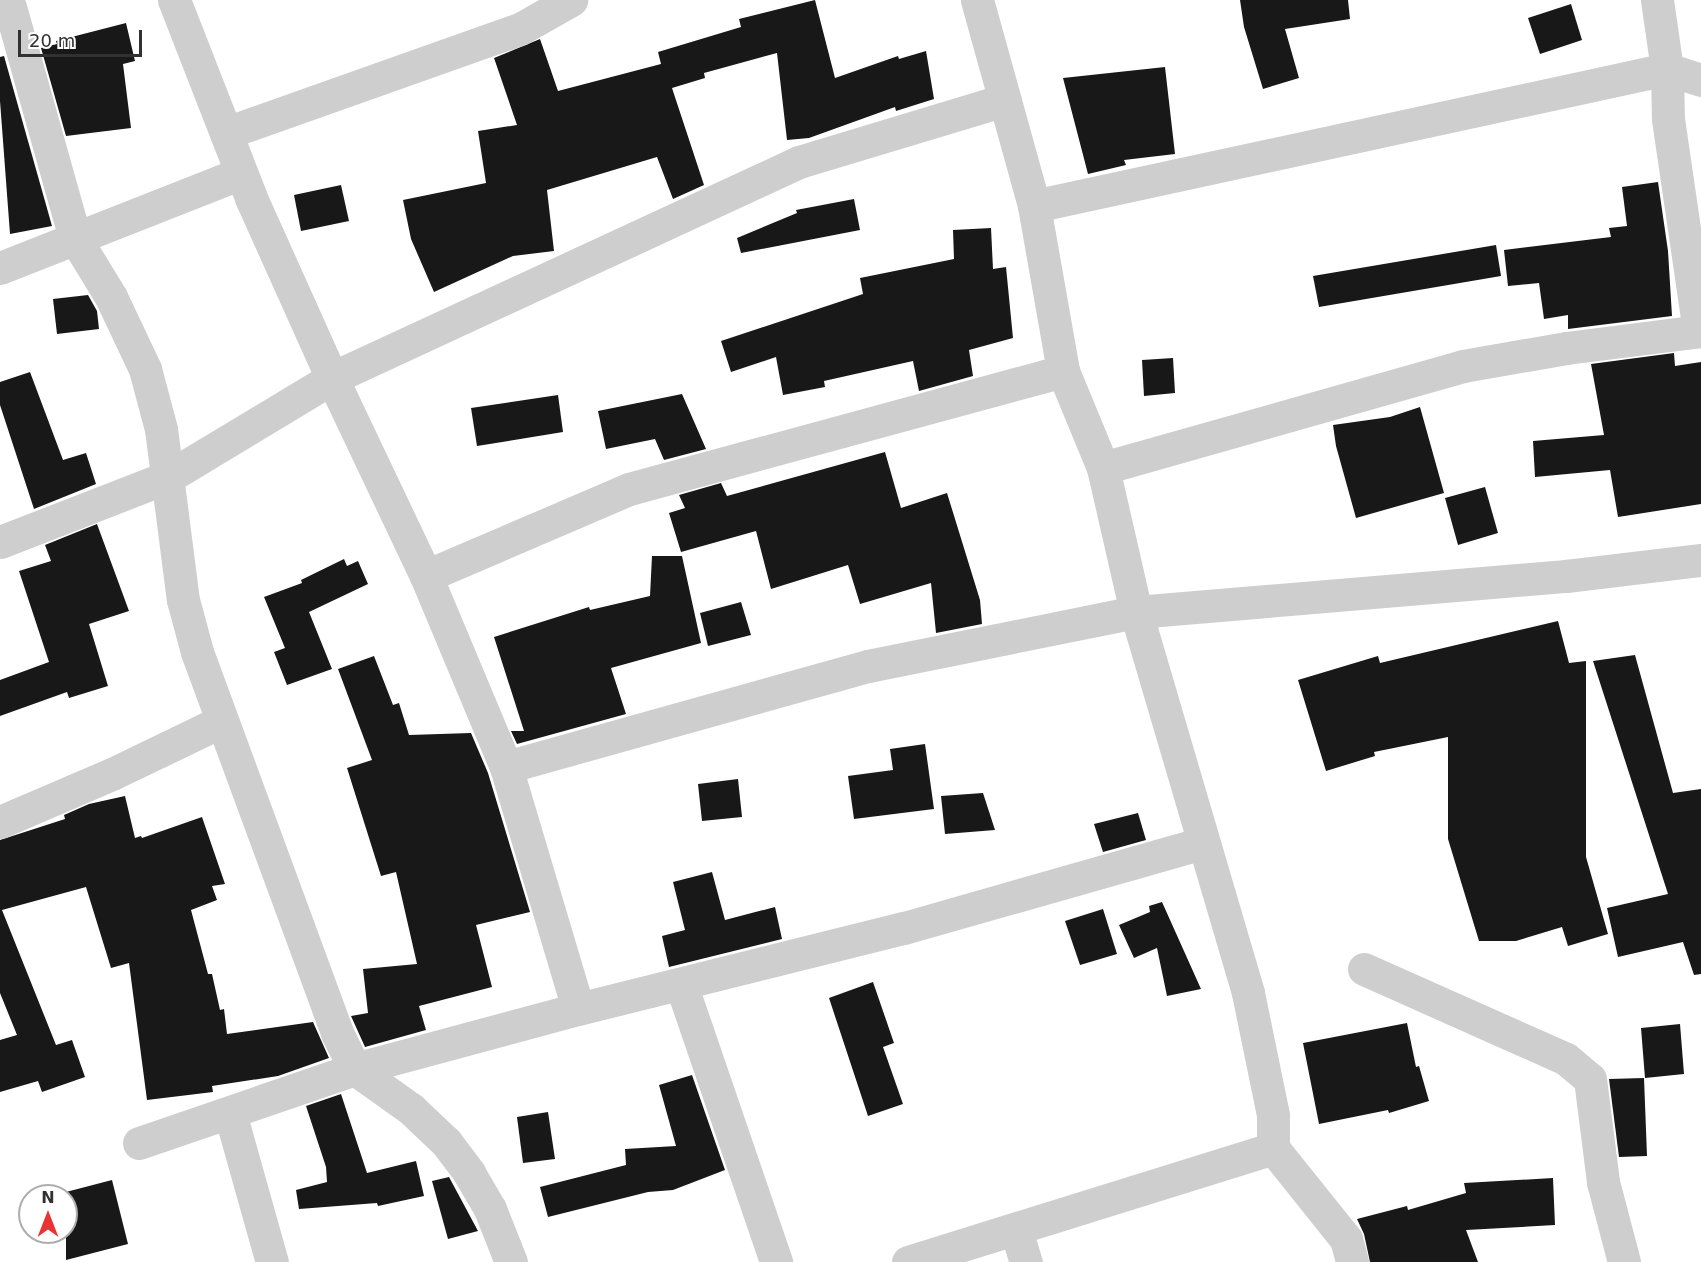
<!DOCTYPE html>
<html>
<head>
<meta charset="utf-8">
<style>
	body { margin:0 }
	#map { position:relative; width:1701px; height:1262px; overflow:hidden; background:#fff; font-family:"DejaVu Sans",sans-serif }
	div>[style] { position:absolute }
	.building>* { inset:0; background:#181818 }
	.minor>* { height:33px; margin:-16.5px; padding:0 16.5px; transform-origin:16.5px; border-radius:16.5px; background:#cecece }
	span { translate:-50% -50%; white-space:nowrap; text-align:center; line-height:1.15; -webkit-text-stroke:6px #fff; paint-order:stroke }
	.north { position:absolute; left:18px; top:1184px; width:60px; height:60px; box-sizing:border-box; background:#fff; border:2px solid #adadad; border-radius:50%; rotate:0deg; font-size:16px; font-weight:700; line-height:24px; text-align:center; color:#313131 }
	.north::after { content:''; display:block; margin:auto; width:21px; height:27px; background:#e83433; clip-path:polygon(50% 0,100% 100%,50% 72%,0 100%) }
	.scale { position:absolute; left:18px; top:30px; width:124px; height:27px; box-sizing:border-box; border:3px solid #313131; border-top:0; padding-left:8px; font-size:18px; line-height:21px; white-space:nowrap; color:#313131; -webkit-text-stroke:4px #fff; paint-order:stroke }
</style>
</head>
<body>
<div id="map">
	<div class="building">
		<i style="clip-path:polygon(815px 0,835px 78px,898px 56px,899px 59px,926px 51px,934px 99px,896px 111px,895px 107px,809px 138px,787px 140px,777px 53px,704px 73px,705px 78px,672px 88px,704px 185px,673px 199px,657px 157px,547px 190px,554px 251px,513px 256px,434px 292px,411px 239px,403px 200px,486px 183px,478px 131px,517px 125px,494px 58px,540px 39px,558px 91px,661px 64px,658px 52px,741px 27px,739px 19px)"></i>
		<i style="clip-path:polygon(1240px 0,1348px 0,1350px 19px,1285px 29px,1299px 78px,1263px 89px,1244px 27px)"></i>
		<i style="clip-path:polygon(1571px 4px,1582px 40px,1540px 54px,1528px 18px)"></i>
		<i style="clip-path:polygon(126px 23px,135px 61px,123px 64px,131px 128px,66px 136px,41px 48px,57px 44px,56px 41px)"></i>
		<i style="clip-path:polygon(4px 56px,52px 226px,10px 234px,0 101px,0 57px)"></i>
		<i style="clip-path:polygon(1165px 67px,1175px 154px,1124px 160px,1126px 165px,1088px 174px,1063px 78px)"></i>
		<i style="clip-path:polygon(1658px 182px,1668px 251px,1672px 316px,1568px 329px,1568px 315px,1544px 319px,1539px 283px,1508px 286px,1504px 250px,1611px 237px,1609px 228px,1627px 226px,1622px 187px)"></i>
		<i style="clip-path:polygon(341px 185px,349px 221px,301px 231px,294px 195px)"></i>
		<i style="clip-path:polygon(854px 199px,860px 230px,741px 253px,737px 238px,797px 213px,796px 210px)"></i>
		<i style="clip-path:polygon(991px 228px,993px 269px,1006px 267px,1013px 338px,969px 350px,973px 376px,919px 391px,913px 361px,824px 381px,825px 387px,783px 395px,776px 357px,731px 372px,721px 341px,863px 294px,860px 278px,954px 259px,953px 230px)"></i>
		<i style="clip-path:polygon(1496px 245px,1501px 276px,1319px 307px,1313px 276px)"></i>
		<i style="clip-path:polygon(88px 295px,97px 311px,99px 329px,57px 334px,53px 299px)"></i>
		<i style="clip-path:polygon(1674px 353px,1675px 366px,1701px 362px,1701px 504px,1618px 517px,1610px 470px,1535px 477px,1533px 441px,1604px 435px,1591px 364px)"></i>
		<i style="clip-path:polygon(1173px 358px,1175px 393px,1144px 396px,1142px 360px)"></i>
		<i style="clip-path:polygon(30px 372px,63px 460px,86px 453px,96px 484px,34px 509px,0 405px,0 382px)"></i>
		<i style="clip-path:polygon(682px 394px,706px 449px,664px 460px,655px 439px,606px 449px,598px 411px)"></i>
		<i style="clip-path:polygon(558px 395px,563px 432px,477px 446px,471px 408px)"></i>
		<i style="clip-path:polygon(1420px 407px,1444px 493px,1356px 518px,1336px 446px,1333px 425px,1390px 417px)"></i>
		<i style="clip-path:polygon(885px 452px,901px 508px,947px 493px,980px 600px,982px 624px,936px 633px,931px 583px,860px 604px,848px 565px,771px 589px,756px 531px,681px 552px,669px 513px,685px 508px,679px 495px,721px 483px,727px 496px)"></i>
		<i style="clip-path:polygon(1485px 487px,1498px 533px,1458px 545px,1445px 498px)"></i>
		<i style="clip-path:polygon(97px 524px,129px 611px,89px 624px,108px 686px,69px 698px,67px 692px,0 716px,0 680px,49px 662px,19px 571px,51px 561px,45px 545px)"></i>
		<i style="clip-path:polygon(652px 556px,682px 556px,701px 643px,611px 668px,626px 714px,517px 744px,511px 731px,524px 731px,494px 637px,589px 607px,590px 610px,650px 596px)"></i>
		<i style="clip-path:polygon(344px 559px,347px 566px,358px 561px,368px 584px,309px 612px,332px 669px,287px 685px,274px 652px,285px 648px,264px 597px,302px 583px,301px 580px)"></i>
		<i style="clip-path:polygon(741px 602px,751px 635px,708px 646px,700px 613px)"></i>
		<i style="clip-path:polygon(1558px 621px,1569px 663px,1586px 661px,1586px 857px,1608px 934px,1568px 946px,1562px 927px,1516px 941px,1479px 941px,1448px 839px,1448px 737px,1374px 752px,1375px 756px,1326px 771px,1298px 680px,1378px 656px,1380px 663px)"></i>
		<i style="clip-path:polygon(1635px 655px,1673px 793px,1701px 789px,1701px 974px,1694px 975px,1683px 942px,1618px 957px,1607px 908px,1668px 894px,1593px 661px)"></i>
		<i style="clip-path:polygon(374px 656px,393px 705px,399px 703px,409px 735px,471px 733px,488px 773px,530px 912px,476px 925px,492px 987px,419px 1006px,426px 1030px,365px 1047px,351px 1016px,368px 1013px,363px 969px,417px 964px,396px 872px,381px 876px,347px 768px,372px 760px,338px 669px)"></i>
		<i style="clip-path:polygon(925px 744px,934px 809px,854px 819px,848px 776px,893px 770px,890px 749px)"></i>
		<i style="clip-path:polygon(738px 779px,742px 817px,702px 821px,698px 784px)"></i>
		<i style="clip-path:polygon(983px 793px,995px 830px,945px 834px,941px 796px)"></i>
		<i style="clip-path:polygon(125px 796px,135px 838px,141px 836px,142px 838px,202px 817px,225px 884px,212px 886px,217px 900px,191px 910px,208px 974px,212px 974px,220px 1010px,224px 1009px,227px 1034px,313px 1022px,329px 1058px,278px 1076px,212px 1086px,213px 1092px,147px 1100px,129px 963px,111px 968px,86px 887px,2px 910px,56px 1045px,72px 1040px,85px 1077px,42px 1092px,38px 1081px,0 1092px,0 1040px,17px 1035px,0 993px,0 840px,65px 819px,64px 815px,89px 804px)"></i>
		<i style="clip-path:polygon(1138px 813px,1146px 840px,1103px 852px,1094px 824px)"></i>
		<i style="clip-path:polygon(712px 872px,725px 920px,775px 907px,782px 939px,669px 967px,662px 936px,685px 930px,673px 882px)"></i>
		<i style="clip-path:polygon(1162px 902px,1201px 989px,1167px 996px,1157px 948px,1134px 958px,1119px 925px,1150px 912px,1149px 906px)"></i>
		<i style="clip-path:polygon(1103px 909px,1117px 954px,1080px 965px,1065px 921px)"></i>
		<i style="clip-path:polygon(873px 982px,894px 1043px,883px 1047px,903px 1104px,868px 1116px,829px 998px)"></i>
		<i style="clip-path:polygon(1407px 1023px,1416px 1067px,1419px 1066px,1429px 1101px,1389px 1113px,1388px 1110px,1319px 1124px,1303px 1043px)"></i>
		<i style="clip-path:polygon(1680px 1024px,1684px 1074px,1645px 1078px,1641px 1028px)"></i>
		<i style="clip-path:polygon(692px 1075px,725px 1170px,673px 1190px,648px 1192px,548px 1217px,540px 1187px,626px 1165px,625px 1149px,676px 1146px,659px 1085px)"></i>
		<i style="clip-path:polygon(1644px 1078px,1647px 1156px,1619px 1157px,1609px 1079px)"></i>
		<i style="clip-path:polygon(341px 1094px,367px 1173px,416px 1161px,424px 1196px,378px 1206px,377px 1203px,299px 1209px,296px 1190px,327px 1182px,326px 1167px,306px 1106px)"></i>
		<i style="clip-path:polygon(548px 1112px,555px 1159px,523px 1163px,517px 1117px)"></i>
		<i style="clip-path:polygon(449px 1177px,478px 1231px,448px 1239px,432px 1181px)"></i>
		<i style="clip-path:polygon(1553px 1178px,1555px 1225px,1466px 1230px,1478px 1262px,1370px 1262px,1364px 1234px,1357px 1219px,1407px 1206px,1408px 1210px,1466px 1193px,1464px 1183px)"></i>
		<i style="clip-path:polygon(112px 1180px,128px 1244px,66px 1260px,66px 1192px)"></i>
	</div>
	<div class="minor">
		<i style="left:174px;top:0;width:212px;rotate:68.7deg"></i>
		<i style="left:251px;top:198px;width:197px;rotate:65.8deg"></i>
		<i style="left:332px;top:378px;width:219px;rotate:64.6deg"></i>
		<i style="left:426px;top:576px;width:207px;rotate:67.3deg"></i>
		<i style="left:506px;top:767px;width:252px;rotate:73.4deg"></i>
		<i style="left:977px;top:0;width:214px;rotate:74.5deg"></i>
		<i style="left:1034px;top:206px;width:168px;rotate:80deg"></i>
		<i style="left:1063px;top:371px;width:105px;rotate:67.6deg"></i>
		<i style="left:1103px;top:468px;width:148px;rotate:77.1deg"></i>
		<i style="left:1136px;top:612px;width:397px;rotate:73.6deg"></i>
		<i style="left:1248px;top:993px;width:125px;rotate:78.4deg"></i>
		<i style="left:1273px;top:1115px;width:33px;rotate:90deg"></i>
		<i style="left:1273px;top:1148px;width:117px;rotate:51.3deg"></i>
		<i style="left:1346px;top:1239px;width:24px;rotate:75deg"></i>
		<i style="left:1657px;top:0;width:70px;rotate:81.8deg"></i>
		<i style="left:1667px;top:69px;width:50px;rotate:88.9deg"></i>
		<i style="left:1668px;top:119px;width:214px;rotate:81.7deg"></i>
		<i style="left:10px;top:7px;width:240px;rotate:74.3deg"></i>
		<i style="left:75px;top:238px;width:69px;rotate:58.6deg"></i>
		<i style="left:111px;top:297px;width:80px;rotate:64.7deg"></i>
		<i style="left:145px;top:369px;width:62px;rotate:75.1deg"></i>
		<i style="left:161px;top:429px;width:172px;rotate:82.7deg"></i>
		<i style="left:183px;top:600px;width:54px;rotate:74.9deg"></i>
		<i style="left:197px;top:652px;width:406px;rotate:69.8deg"></i>
		<i style="left:337px;top:1033px;width:40px;rotate:63.4deg"></i>
		<i style="left:355px;top:1069px;width:69px;rotate:35.5deg"></i>
		<i style="left:411px;top:1109px;width:48px;rotate:43.3deg"></i>
		<i style="left:446px;top:1142px;width:39px;rotate:53deg"></i>
		<i style="left:469px;top:1173px;width:42px;rotate:59.7deg"></i>
		<i style="left:490px;top:1209px;width:57px;rotate:68.4deg"></i>
		<i style="left:226px;top:133px;width:312px;rotate:-19.5deg"></i>
		<i style="left:520px;top:29px;width:59px;rotate:-29.6deg"></i>
		<i style="left:1034px;top:206px;width:648px;rotate:-12.21deg"></i>
		<i style="left:1667px;top:69px;width:36px;rotate:18deg"></i>
		<i style="left:0;top:268px;width:259px;rotate:-21.5deg"></i>
		<i style="left:1103px;top:468px;width:374px;rotate:-15.8deg"></i>
		<i style="left:1463px;top:366px;width:105px;rotate:-9.9deg"></i>
		<i style="left:1566px;top:348px;width:136px;rotate:-7.2deg"></i>
		<i style="left:0;top:542px;width:180px;rotate:-21.2deg"></i>
		<i style="left:168px;top:477px;width:192px;rotate:-31.1deg"></i>
		<i style="left:332px;top:378px;width:515px;rotate:-24.82deg"></i>
		<i style="left:799px;top:162px;width:215px;rotate:-16.8deg"></i>
		<i style="left:426px;top:576px;width:221px;rotate:-23.2deg"></i>
		<i style="left:629px;top:489px;width:450px;rotate:-15.2deg"></i>
		<i style="left:506px;top:767px;width:376px;rotate:-15.6deg"></i>
		<i style="left:868px;top:666px;width:273px;rotate:-11.4deg"></i>
		<i style="left:1136px;top:612px;width:432px;rotate:-4.8deg"></i>
		<i style="left:1566px;top:576px;width:136px;rotate:-6.8deg"></i>
		<i style="left:0;top:822px;width:122px;rotate:-23.2deg"></i>
		<i style="left:112px;top:774px;width:120px;rotate:-25.7deg"></i>
		<i style="left:1364px;top:969px;width:221px;rotate:24deg"></i>
		<i style="left:1566px;top:1059px;width:31px;rotate:40deg"></i>
		<i style="left:1590px;top:1079px;width:104px;rotate:82.8deg"></i>
		<i style="left:1603px;top:1182px;width:83px;rotate:75.3deg"></i>
		<i style="left:681px;top:984px;width:294px;rotate:71.1deg"></i>
		<i style="left:230px;top:1113px;width:155px;rotate:74.3deg"></i>
		<i style="left:139px;top:1143px;width:228px;rotate:-18.9deg"></i>
		<i style="left:355px;top:1069px;width:231px;rotate:-15.1deg"></i>
		<i style="left:578px;top:1009px;width:336px;rotate:-14deg"></i>
		<i style="left:904px;top:928px;width:311px;rotate:-15.9deg"></i>
		<i style="left:1016px;top:1230px;width:34px;rotate:73deg"></i>
		<i style="left:908px;top:1262px;width:382px;rotate:-17.3deg"></i>
	</div>
	<div class="north">N</div>
	<div class="scale">20 m</div>
</div>
</body>
</html>
